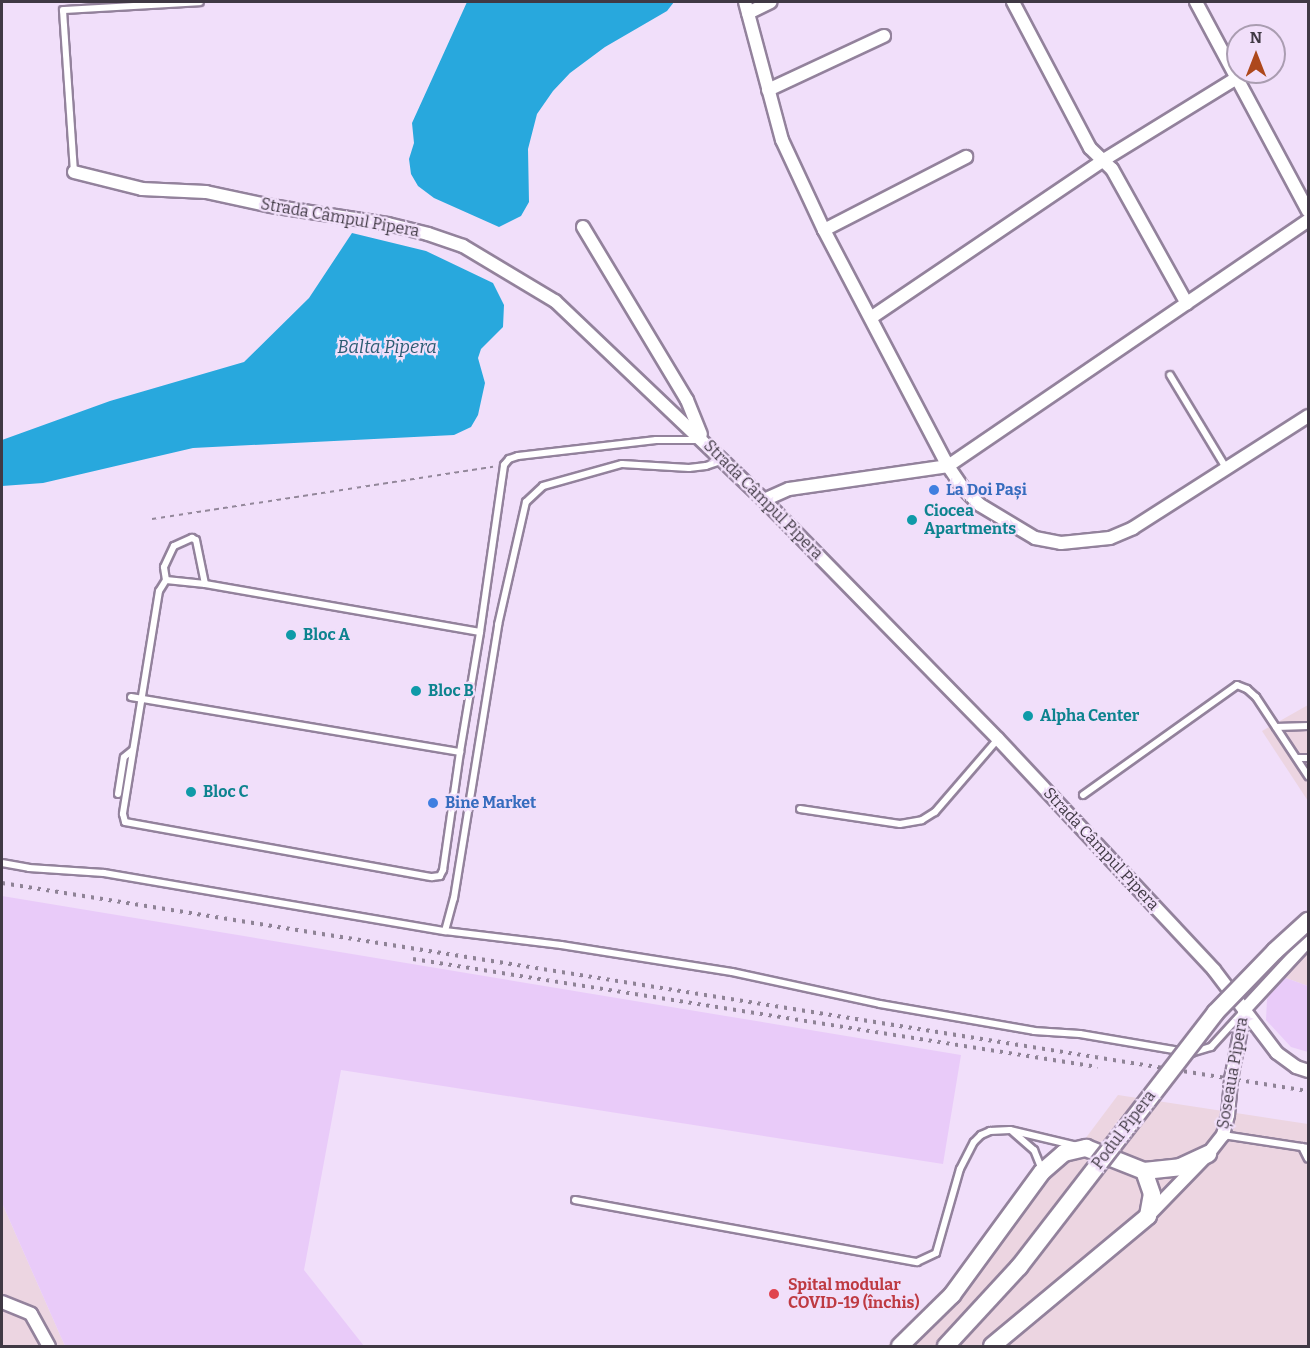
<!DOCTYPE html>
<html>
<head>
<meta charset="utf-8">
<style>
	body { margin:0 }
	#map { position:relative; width:1310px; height:1348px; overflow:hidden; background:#f1dffa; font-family:Bitter,serif }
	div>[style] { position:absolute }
	.commercial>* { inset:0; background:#ecd5e1 }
	.green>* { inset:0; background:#e9cbf9 }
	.water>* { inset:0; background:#28a8dd }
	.path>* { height:2px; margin-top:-1px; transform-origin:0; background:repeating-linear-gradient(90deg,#93879a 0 4.5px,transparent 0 9px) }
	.roads { filter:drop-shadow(2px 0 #93829c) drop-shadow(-2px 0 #93829c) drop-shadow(0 2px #93829c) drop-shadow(0 -2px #93829c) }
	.service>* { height:6px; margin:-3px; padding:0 3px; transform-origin:3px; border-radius:3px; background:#fff }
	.minor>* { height:12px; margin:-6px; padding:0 6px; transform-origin:6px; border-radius:6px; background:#fff }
	.secondary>* { height:16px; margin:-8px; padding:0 8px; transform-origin:8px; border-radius:8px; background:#fff }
	.rail>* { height:4px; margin-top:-2px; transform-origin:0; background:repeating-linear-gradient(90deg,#8f8396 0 3px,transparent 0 9px) }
	.bridges { filter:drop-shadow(2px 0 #93829c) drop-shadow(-2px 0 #93829c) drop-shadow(0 2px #93829c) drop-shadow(0 -2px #93829c) }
	.secondary-bridge>* { height:16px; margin:-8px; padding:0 8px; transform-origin:8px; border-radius:8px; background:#fff }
	.dots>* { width:16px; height:16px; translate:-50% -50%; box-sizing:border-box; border:3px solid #f1dffa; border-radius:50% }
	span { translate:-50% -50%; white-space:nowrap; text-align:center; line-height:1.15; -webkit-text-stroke:4.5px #f1dffa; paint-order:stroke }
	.street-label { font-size:16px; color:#403944 }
	.shop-label { font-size:16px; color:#366cbe; font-weight:700 }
	.left { translate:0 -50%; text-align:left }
	.culture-label { font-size:16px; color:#0d838f; font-weight:700 }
	.health-label { font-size:16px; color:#be3a42; font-weight:700 }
	.water-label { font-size:18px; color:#2c5c73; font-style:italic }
	.frame { position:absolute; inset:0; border:3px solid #403944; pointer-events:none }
	.north { position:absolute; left:1226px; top:24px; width:60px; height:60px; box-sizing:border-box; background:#f1dffa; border:2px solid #aa9db1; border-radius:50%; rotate:0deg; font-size:16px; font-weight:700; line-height:24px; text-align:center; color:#403944 }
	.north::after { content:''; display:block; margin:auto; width:21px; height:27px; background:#ad481c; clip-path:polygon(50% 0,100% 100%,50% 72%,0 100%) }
</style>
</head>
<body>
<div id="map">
	<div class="commercial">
		<i style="clip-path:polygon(1308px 705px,1308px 801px,1262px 731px)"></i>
		<i style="clip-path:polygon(1308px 948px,1308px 986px,1283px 977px,1297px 958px)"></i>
		<i style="clip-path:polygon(1118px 1095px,1308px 1124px,1308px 1346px,887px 1346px,936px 1302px,959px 1273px,1085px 1139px)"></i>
		<i style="clip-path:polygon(2px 1203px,65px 1346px,2px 1346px)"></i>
	</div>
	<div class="green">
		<i style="clip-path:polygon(2px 896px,961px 1055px,943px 1164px,341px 1070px,304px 1270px,364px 1346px,65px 1346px,2px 1203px)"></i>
		<i style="clip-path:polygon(1283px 977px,1308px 986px,1308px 1052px,1291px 1047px,1266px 1020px,1267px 999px)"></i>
	</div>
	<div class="water">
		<i style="clip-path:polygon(467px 2px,674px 2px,667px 11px,605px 47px,570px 73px,553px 91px,537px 114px,528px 149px,529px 202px,521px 216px,499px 227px,434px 198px,418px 186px,411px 174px,409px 159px,414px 143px,412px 123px)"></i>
		<i style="clip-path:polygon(352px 233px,426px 251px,493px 283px,504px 305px,503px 327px,481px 349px,478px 358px,485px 383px,478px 415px,471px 427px,454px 435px,193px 448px,43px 483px,2px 486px,2px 440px,110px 401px,244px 362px,309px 298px)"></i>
	</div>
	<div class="path">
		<i style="left:152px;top:519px;width:345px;rotate:-8.7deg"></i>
	</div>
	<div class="roads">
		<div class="service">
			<i style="left:74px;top:172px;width:162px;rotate:-93.9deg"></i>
			<i style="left:63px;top:10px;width:137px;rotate:-3.3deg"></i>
			<i style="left:1170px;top:375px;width:109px;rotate:58.9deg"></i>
			<i style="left:166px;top:580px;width:13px;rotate:-99deg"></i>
			<i style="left:164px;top:567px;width:23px;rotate:-65deg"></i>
			<i style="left:174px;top:546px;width:20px;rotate:-24deg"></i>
			<i style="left:192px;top:538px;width:4px;rotate:27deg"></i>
			<i style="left:196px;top:540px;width:45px;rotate:78.4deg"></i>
			<i style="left:480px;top:632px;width:279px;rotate:-170.1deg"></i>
			<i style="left:205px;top:584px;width:39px;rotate:-174deg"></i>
			<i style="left:166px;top:580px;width:13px;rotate:122deg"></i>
			<i style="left:159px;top:591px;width:226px;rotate:99.2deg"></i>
			<i style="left:123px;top:814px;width:8px;rotate:76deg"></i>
			<i style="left:125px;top:822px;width:312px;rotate:10.2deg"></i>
			<i style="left:432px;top:877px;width:8px;rotate:-7deg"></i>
			<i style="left:440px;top:876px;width:7px;rotate:-63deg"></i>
			<i style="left:443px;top:870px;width:119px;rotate:-81.8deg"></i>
			<i style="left:460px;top:752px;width:122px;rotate:-80.5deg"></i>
			<i style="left:480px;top:632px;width:169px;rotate:-81.8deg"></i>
			<i style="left:504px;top:465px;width:8px;rotate:-50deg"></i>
			<i style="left:509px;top:459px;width:9px;rotate:-18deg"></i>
			<i style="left:518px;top:456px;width:139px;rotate:-6.6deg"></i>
			<i style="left:656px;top:440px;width:44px"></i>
			<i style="left:131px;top:697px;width:334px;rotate:9.5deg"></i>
			<i style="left:1276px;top:727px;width:32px;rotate:-2deg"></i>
			<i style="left:1297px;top:758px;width:11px"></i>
			<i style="left:118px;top:794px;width:37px;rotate:-81deg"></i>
			<i style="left:124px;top:757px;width:11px;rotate:-38deg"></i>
			<i style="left:1083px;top:795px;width:189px;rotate:-35.5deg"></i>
			<i style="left:1237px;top:685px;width:11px;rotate:22deg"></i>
			<i style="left:1247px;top:689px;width:12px;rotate:42deg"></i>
			<i style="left:1256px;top:697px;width:95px;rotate:56.6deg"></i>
			<i style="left:800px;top:809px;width:101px;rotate:8.5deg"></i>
			<i style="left:900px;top:824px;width:22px;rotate:-10deg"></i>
			<i style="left:922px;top:820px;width:15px;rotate:-32deg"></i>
			<i style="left:935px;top:812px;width:96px;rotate:-49.2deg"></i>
			<i style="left:2px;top:863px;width:27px;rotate:10deg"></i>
			<i style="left:29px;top:868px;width:75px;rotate:3.8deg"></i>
			<i style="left:104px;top:873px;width:346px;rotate:9.7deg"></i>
			<i style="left:445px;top:931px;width:117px;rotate:6.9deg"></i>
			<i style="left:561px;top:945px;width:173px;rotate:9deg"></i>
			<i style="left:732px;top:972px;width:151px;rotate:12.2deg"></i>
			<i style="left:880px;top:1004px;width:156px;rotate:9.9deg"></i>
			<i style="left:1034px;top:1031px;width:46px;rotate:3.7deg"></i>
			<i style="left:1080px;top:1034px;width:113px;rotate:9.7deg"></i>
			<i style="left:1191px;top:1053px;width:21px;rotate:-17deg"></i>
			<i style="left:1211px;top:1047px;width:45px;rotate:-47.7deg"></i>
			<i style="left:445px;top:931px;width:34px;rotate:-75deg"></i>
			<i style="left:454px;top:898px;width:277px;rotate:-80.8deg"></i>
			<i style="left:498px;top:625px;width:126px;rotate:-77.2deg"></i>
			<i style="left:526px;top:502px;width:23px;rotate:-43deg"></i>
			<i style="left:543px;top:486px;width:82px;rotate:-15.6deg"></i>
			<i style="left:622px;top:464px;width:67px;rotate:3.4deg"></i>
			<i style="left:689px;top:468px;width:17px;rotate:-7deg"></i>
			<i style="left:706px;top:466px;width:18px;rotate:-19deg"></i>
			<i style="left:1013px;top:1132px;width:28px;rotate:41deg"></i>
			<i style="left:1034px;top:1150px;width:22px;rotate:68deg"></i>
			<i style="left:1223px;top:1135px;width:86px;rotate:8.7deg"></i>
			<i style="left:1302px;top:1147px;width:13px;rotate:63deg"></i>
			<i style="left:575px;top:1200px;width:348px;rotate:10.3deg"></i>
			<i style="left:917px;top:1262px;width:21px;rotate:-25deg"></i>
			<i style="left:936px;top:1253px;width:87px;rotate:-74.1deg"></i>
			<i style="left:960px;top:1169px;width:30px;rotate:-63deg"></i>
			<i style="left:974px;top:1142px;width:10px;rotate:-45deg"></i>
			<i style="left:981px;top:1135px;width:10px;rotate:-24deg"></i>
			<i style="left:990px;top:1131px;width:20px;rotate:-3deg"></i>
			<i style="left:1010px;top:1130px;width:69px;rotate:13.4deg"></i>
		</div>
		<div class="minor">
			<i style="left:745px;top:2px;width:143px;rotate:75deg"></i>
			<i style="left:782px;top:140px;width:99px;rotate:65deg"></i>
			<i style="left:824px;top:230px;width:267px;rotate:62.3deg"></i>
			<i style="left:948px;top:466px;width:25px;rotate:56deg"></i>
			<i style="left:962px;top:487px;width:25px;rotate:45deg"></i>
			<i style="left:980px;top:505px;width:64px;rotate:31deg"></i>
			<i style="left:1035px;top:538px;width:26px;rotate:11deg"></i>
			<i style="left:1061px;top:543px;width:49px;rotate:-5.8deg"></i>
			<i style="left:1110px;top:538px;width:25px;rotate:-23deg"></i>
			<i style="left:1133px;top:528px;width:208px;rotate:-32.6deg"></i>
			<i style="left:1013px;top:2px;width:165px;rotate:62.2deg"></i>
			<i style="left:1090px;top:148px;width:30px;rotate:44deg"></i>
			<i style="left:1112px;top:169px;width:154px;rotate:60.9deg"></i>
			<i style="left:1196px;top:2px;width:237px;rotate:61.8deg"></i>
			<i style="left:748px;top:13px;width:25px;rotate:-26deg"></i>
			<i style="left:768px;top:90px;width:128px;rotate:-25deg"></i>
			<i style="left:74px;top:172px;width:70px;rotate:14deg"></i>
			<i style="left:142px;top:189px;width:64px;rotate:2.7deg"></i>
			<i style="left:206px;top:192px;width:66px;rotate:12.2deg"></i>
			<i style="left:271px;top:206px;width:118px;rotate:8.7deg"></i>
			<i style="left:388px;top:224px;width:41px;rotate:14deg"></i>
			<i style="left:428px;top:234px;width:37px;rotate:19deg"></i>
			<i style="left:463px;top:246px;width:107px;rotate:30.9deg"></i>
			<i style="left:555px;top:301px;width:289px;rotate:43.6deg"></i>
			<i style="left:764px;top:500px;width:334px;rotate:45.6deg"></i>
			<i style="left:998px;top:739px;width:316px;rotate:46.9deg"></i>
			<i style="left:1214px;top:970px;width:104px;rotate:52.8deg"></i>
			<i style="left:1277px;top:1053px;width:24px;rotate:36deg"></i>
			<i style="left:1296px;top:1067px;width:13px;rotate:18deg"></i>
			<i style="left:583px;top:227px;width:202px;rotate:59deg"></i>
			<i style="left:687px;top:400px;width:37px;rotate:68deg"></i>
			<i style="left:824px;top:230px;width:160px;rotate:-27.2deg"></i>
			<i style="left:872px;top:317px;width:278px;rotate:-34.1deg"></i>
			<i style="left:1102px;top:161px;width:158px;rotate:-31.6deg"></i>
			<i style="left:764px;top:500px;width:27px;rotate:-24deg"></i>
			<i style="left:789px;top:489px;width:161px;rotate:-8.2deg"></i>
			<i style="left:948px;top:466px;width:436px;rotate:-34.3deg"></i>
			<i style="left:1148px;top:1216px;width:86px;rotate:-45.9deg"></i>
			<i style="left:1208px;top:1154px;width:24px;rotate:-52deg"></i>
			<i style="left:1223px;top:1135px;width:21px;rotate:-76deg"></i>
			<i style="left:1228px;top:1115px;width:36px;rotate:-85deg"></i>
			<i style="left:1231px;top:1079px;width:71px;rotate:-78.7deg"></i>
			<i style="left:1245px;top:1009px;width:93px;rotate:-47.2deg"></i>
			<i style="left:2px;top:1302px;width:31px;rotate:22deg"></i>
			<i style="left:31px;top:1314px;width:37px;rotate:61deg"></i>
		</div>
		<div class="secondary">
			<i style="left:900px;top:1346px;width:73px;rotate:-44.4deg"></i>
			<i style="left:952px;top:1295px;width:152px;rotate:-53.8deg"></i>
			<i style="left:1042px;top:1172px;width:29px;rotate:-41deg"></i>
			<i style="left:1064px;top:1153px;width:23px;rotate:-13deg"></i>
			<i style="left:1086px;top:1148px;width:62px;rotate:21.6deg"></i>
			<i style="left:1144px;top:1171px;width:36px;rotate:-6deg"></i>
			<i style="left:1180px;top:1167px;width:31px;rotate:-25deg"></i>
			<i style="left:992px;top:1346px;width:203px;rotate:-39.8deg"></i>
			<i style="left:1148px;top:1216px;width:22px;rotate:-80deg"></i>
			<i style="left:1152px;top:1194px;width:24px;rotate:-109deg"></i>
		</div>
	</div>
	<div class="rail">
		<i style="left:2px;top:883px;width:1322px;rotate:9.05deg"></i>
		<i style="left:413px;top:959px;width:693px;rotate:8.96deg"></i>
	</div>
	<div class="bridges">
		<div class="secondary-bridge">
			<i style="left:946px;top:1346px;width:108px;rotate:-47.3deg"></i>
			<i style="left:1019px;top:1267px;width:321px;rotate:-52.3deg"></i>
			<i style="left:1215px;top:1013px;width:86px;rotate:-45.9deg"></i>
			<i style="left:1275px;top:951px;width:45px;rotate:-42.3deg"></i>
		</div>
	</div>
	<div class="dots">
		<i style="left:934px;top:490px;background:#3f7fe0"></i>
		<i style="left:912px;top:520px;background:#0f9aa8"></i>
		<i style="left:291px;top:635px;background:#0f9aa8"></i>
		<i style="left:416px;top:691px;background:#0f9aa8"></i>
		<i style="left:1028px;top:716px;background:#0f9aa8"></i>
		<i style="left:191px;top:792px;background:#0f9aa8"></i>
		<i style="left:433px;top:803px;background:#3f7fe0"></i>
		<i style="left:774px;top:1294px;background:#e0444e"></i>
	</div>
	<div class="street-label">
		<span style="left:340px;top:218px;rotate:10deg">Strada Câmpul Pipera</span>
		<span style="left:763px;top:500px;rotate:45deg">Strada Câmpul Pipera</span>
		<span style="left:1101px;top:849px;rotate:47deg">Strada Câmpul Pipera</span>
		<span style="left:1233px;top:1073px;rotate:-80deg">Șoseaua Pipera</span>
		<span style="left:1124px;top:1130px;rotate:-53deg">Podul Pipera</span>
	</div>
	<div class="shop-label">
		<span class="left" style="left:946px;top:490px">La Doi Pași</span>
		<span class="left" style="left:445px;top:803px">Bine Market</span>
	</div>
	<div class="culture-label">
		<span class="left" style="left:924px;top:520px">Ciocea<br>Apartments</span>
		<span class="left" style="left:303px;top:635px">Bloc A</span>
		<span class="left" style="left:428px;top:691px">Bloc B</span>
		<span class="left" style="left:1040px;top:716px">Alpha Center</span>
		<span class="left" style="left:203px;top:792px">Bloc C</span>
	</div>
	<div class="health-label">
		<span class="left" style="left:788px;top:1294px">Spital modular<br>COVID-19 (închis)</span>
	</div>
	<div class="water-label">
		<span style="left:387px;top:347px">Balta Pipera</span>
	</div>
	<div class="frame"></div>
	<div class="north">N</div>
</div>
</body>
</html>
